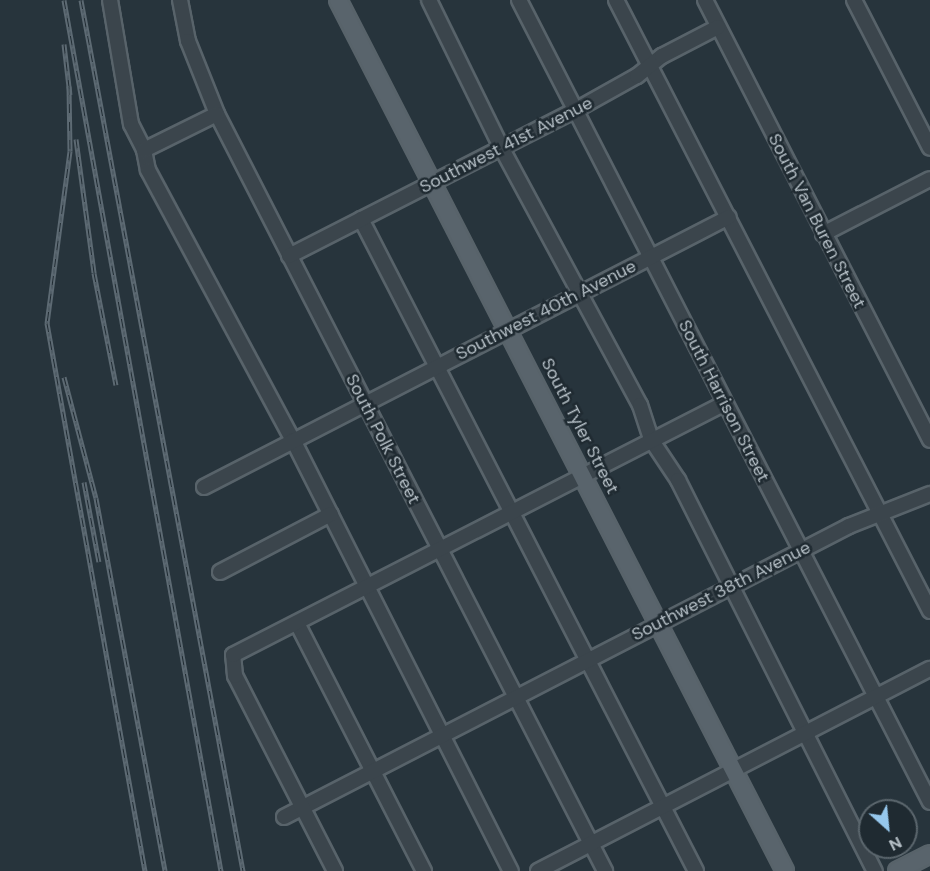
<!DOCTYPE html>
<html>
<head>
<meta charset="utf-8">
<style>
	body { margin:0 }
	#map { position:relative; width:930px; height:871px; overflow:hidden; background:#27343c; font-family:"DM Sans",sans-serif }
	div>[style] { position:absolute }
	.roads { filter:drop-shadow(2px 0 #58636a) drop-shadow(-2px 0 #58636a) drop-shadow(0 2px #58636a) drop-shadow(0 -2px #58636a) }
	.minor>* { height:14px; margin:-7px; padding:0 7px; transform-origin:7px; border-radius:7px; background:#3b454c }
	.major>* { height:16px; margin:-8px; padding:0 8px; transform-origin:8px; border-radius:8px; background:#59646c }
	.rail>* { height:5px; margin-top:-2.5px; transform-origin:0; background:repeating-linear-gradient(90deg,#1f2a31 0 9px,#5d6a73 0 18px); box-sizing:border-box; border-block:2px solid #5d6a73 }
	span { translate:-50% -50%; white-space:nowrap; text-align:center; line-height:1.15; -webkit-text-stroke:5px #1f2a31; paint-order:stroke }
	.street-label { font-size:18px; color:#b6c0c7 }
	.north { position:absolute; left:858px; top:799px; width:60px; height:60px; box-sizing:border-box; background:#1f2a31; border:2px solid #5b666d; border-radius:50%; rotate:153deg; font-size:16px; font-weight:700; line-height:24px; text-align:center; color:#b6c0c7 }
	.north::after { content:''; display:block; margin:auto; width:21px; height:27px; background:#96c8ed; clip-path:polygon(50% 0,100% 100%,50% 72%,0 100%) }
</style>
</head>
<body>
<div id="map">
	<div class="roads">
		<div class="minor">
			<i style="left:110px;top:0;width:126px;rotate:80.4deg"></i>
			<i style="left:131px;top:124px;width:29px;rotate:63deg"></i>
			<i style="left:144px;top:150px;width:20px;rotate:79deg"></i>
			<i style="left:148px;top:170px;width:306px;rotate:61.8deg"></i>
			<i style="left:293px;top:440px;width:483px;rotate:63.2deg"></i>
			<i style="left:180px;top:0;width:42px;rotate:79deg"></i>
			<i style="left:188px;top:41px;width:79px;rotate:68.3deg"></i>
			<i style="left:217px;top:114px;width:851px;rotate:62.86deg"></i>
			<i style="left:429px;top:0;width:164px;rotate:63.9deg"></i>
			<i style="left:501px;top:147px;width:293px;rotate:61.7deg"></i>
			<i style="left:640px;top:405px;width:38px;rotate:72deg"></i>
			<i style="left:652px;top:441px;width:47px;rotate:56.3deg"></i>
			<i style="left:678px;top:480px;width:438px;rotate:63.3deg"></i>
			<i style="left:519px;top:0;width:901px;rotate:62.87deg"></i>
			<i style="left:616px;top:0;width:687px;rotate:62.8deg"></i>
			<i style="left:705px;top:0;width:494px;rotate:62.9deg"></i>
			<i style="left:854px;top:0;width:166px;rotate:62.8deg"></i>
			<i style="left:144px;top:150px;width:81px;rotate:-26.3deg"></i>
			<i style="left:361px;top:219px;width:733px;rotate:62.81deg"></i>
			<i style="left:823px;top:234px;width:120px;rotate:-27.2deg"></i>
			<i style="left:289px;top:256px;width:320px;rotate:-27deg"></i>
			<i style="left:574px;top:111px;width:72px;rotate:-29.1deg"></i>
			<i style="left:637px;top:76px;width:32px;rotate:-39deg"></i>
			<i style="left:662px;top:56px;width:63px;rotate:-27.4deg"></i>
			<i style="left:204px;top:487px;width:590px;rotate:-27.22deg"></i>
			<i style="left:220px;top:572px;width:125px;rotate:-27.6deg"></i>
			<i style="left:297px;top:623px;width:279px;rotate:62.9deg"></i>
			<i style="left:284px;top:817px;width:636px;rotate:-27.25deg"></i>
			<i style="left:849px;top:526px;width:87px;rotate:-21.6deg"></i>
			<i style="left:335px;top:871px;width:219px;rotate:-117.1deg"></i>
			<i style="left:235px;top:676px;width:21px;rotate:-95deg"></i>
			<i style="left:233px;top:655px;width:553px;rotate:-27.12deg"></i>
			<i style="left:538px;top:871px;width:441px;rotate:-27.3deg"></i>
		</div>
		<div class="major">
			<i style="left:338px;top:0;width:979px;rotate:62.83deg"></i>
			<i style="left:897px;top:871px;width:37px;rotate:-27deg"></i>
		</div>
	</div>
	<div class="rail">
		<i style="left:64px;top:0;width:885px;rotate:79.78deg"></i>
		<i style="left:81px;top:0;width:886px;rotate:79.46deg"></i>
		<i style="left:64px;top:44px;width:51px;rotate:83.3deg"></i>
		<i style="left:69px;top:86px;width:65px;rotate:89.1deg"></i>
		<i style="left:70px;top:151px;width:174px;rotate:97.6deg"></i>
		<i style="left:47px;top:323px;width:557px;rotate:79.86deg"></i>
		<i style="left:76px;top:139px;width:135px;rotate:82.3deg"></i>
		<i style="left:94px;top:273px;width:114px;rotate:78.9deg"></i>
		<i style="left:64px;top:377px;width:125px;rotate:75.2deg"></i>
		<i style="left:96px;top:498px;width:379px;rotate:79.5deg"></i>
		<i style="left:84px;top:482px;width:81px;rotate:79.4deg"></i>
	</div>
	<div class="street-label">
		<span style="left:506px;top:145px;rotate:-27deg">Southwest 41st Avenue</span>
		<span style="left:817px;top:221px;rotate:63deg">South Van Buren Street</span>
		<span style="left:546px;top:310px;rotate:-27deg">Southwest 40th Avenue</span>
		<span style="left:724px;top:401px;rotate:63deg">South Harrison Street</span>
		<span style="left:580px;top:426px;rotate:63deg">South Tyler Street</span>
		<span style="left:383px;top:439px;rotate:63deg">South Polk Street</span>
		<span style="left:721px;top:591px;rotate:-27deg">Southwest 38th Avenue</span>
	</div>
	<div class="north">N</div>
</div>
</body>
</html>
